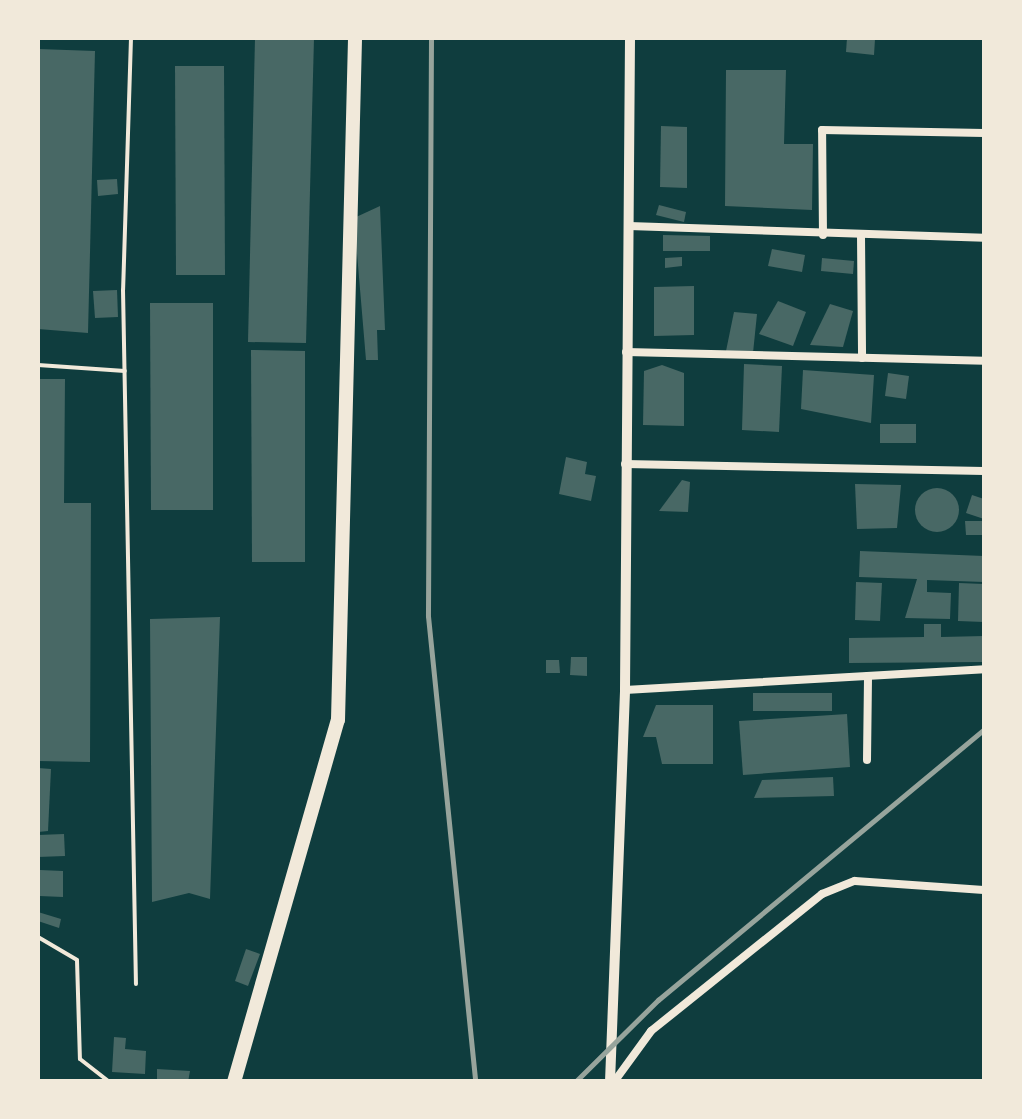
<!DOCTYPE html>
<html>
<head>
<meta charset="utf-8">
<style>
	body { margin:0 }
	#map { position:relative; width:1022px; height:1119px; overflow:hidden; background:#0f3d3e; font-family:"Titillium Web",sans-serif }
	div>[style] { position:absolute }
	.building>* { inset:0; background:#486865 }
	.round { border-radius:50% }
	.service>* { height:4px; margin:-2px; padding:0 2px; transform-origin:2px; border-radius:2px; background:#f1e9da }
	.minor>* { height:8px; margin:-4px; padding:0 4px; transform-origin:4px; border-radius:4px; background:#f1e9da }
	.tertiary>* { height:10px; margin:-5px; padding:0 5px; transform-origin:5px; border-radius:5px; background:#f1e9da }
	.trunk>* { height:14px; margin:-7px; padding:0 7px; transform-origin:7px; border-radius:7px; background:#f1e9da }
	.rail>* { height:5px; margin:-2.5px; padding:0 2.5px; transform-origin:2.5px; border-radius:2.5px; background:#97a49c }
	span { translate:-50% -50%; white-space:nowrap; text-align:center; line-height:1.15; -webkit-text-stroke:10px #f1e9da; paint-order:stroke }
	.frame { position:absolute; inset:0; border:40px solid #f1e9da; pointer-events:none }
</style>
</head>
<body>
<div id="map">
	<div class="building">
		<i style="clip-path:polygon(255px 38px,314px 38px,306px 343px,248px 342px)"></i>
		<i style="clip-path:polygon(847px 38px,875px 39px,874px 55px,846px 52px)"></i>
		<i style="clip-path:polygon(38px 49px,95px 51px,88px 333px,38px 329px)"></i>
		<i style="clip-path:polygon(175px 66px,224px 66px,225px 275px,176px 275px)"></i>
		<i style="clip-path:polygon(726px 70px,786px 70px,784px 144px,813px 144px,812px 210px,725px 206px)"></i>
		<i style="clip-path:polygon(661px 126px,687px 127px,687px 188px,660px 187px)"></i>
		<i style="clip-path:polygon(117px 179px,118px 194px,98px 196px,97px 180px)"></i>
		<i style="clip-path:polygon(659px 205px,686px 212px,684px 222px,656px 215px)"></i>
		<i style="clip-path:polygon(380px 206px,385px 330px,377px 330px,378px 360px,366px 360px,354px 218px)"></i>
		<i style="clip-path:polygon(663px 235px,710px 236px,710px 251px,663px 251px)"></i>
		<i style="clip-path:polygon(772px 249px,805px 255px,802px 272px,768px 266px)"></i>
		<i style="clip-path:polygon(682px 257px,682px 266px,665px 268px,665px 258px)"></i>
		<i style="clip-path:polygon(822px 258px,854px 261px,853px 274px,821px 271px)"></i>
		<i style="clip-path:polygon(694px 286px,694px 335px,654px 336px,654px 287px)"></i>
		<i style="clip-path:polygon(117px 290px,118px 317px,95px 318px,93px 291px)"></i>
		<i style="clip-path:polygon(778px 301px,806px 312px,793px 346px,759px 334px)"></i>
		<i style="clip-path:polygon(150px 303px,213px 303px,213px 510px,151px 510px)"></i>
		<i style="clip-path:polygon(830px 304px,853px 311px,843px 347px,810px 345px)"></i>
		<i style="clip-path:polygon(734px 312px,757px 314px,753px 353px,726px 351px)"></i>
		<i style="clip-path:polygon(251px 350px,305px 351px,305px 562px,252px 562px)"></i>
		<i style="clip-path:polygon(744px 364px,782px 366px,779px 432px,742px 430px)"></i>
		<i style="clip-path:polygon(662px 365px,684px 373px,684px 426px,643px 425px,644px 371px)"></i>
		<i style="clip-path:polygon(803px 370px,874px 375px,871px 423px,801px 409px)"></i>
		<i style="clip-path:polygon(888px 373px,909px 376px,906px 399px,885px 396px)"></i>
		<i style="clip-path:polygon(38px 379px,65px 379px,64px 503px,91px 503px,90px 762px,38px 761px)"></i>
		<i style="clip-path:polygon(880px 424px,916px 424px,916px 443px,880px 443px)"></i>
		<i style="clip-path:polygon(566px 457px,587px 462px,585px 474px,596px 476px,591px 501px,559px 494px)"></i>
		<i style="clip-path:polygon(682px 480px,690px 482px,688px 512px,659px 511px)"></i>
		<i style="clip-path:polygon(855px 484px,901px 485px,897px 528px,857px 529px)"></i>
		<i class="round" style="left:915px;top:488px;width:44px;height:44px"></i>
		<i style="clip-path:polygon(972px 495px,984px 499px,984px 519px,966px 513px)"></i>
		<i style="clip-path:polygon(965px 521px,984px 521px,984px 535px,966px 535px)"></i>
		<i style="clip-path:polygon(860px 551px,984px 556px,984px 582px,927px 580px,927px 592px,951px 593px,950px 619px,905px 618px,917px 579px,859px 577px)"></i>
		<i style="clip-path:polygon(856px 582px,882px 583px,880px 621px,855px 620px)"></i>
		<i style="clip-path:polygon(959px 583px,984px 584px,984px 622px,958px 621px)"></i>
		<i style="clip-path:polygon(220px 617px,210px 899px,189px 893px,152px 902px,150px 619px)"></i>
		<i style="clip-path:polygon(924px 624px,941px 624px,941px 637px,984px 636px,984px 662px,849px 663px,849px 638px,924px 637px)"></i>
		<i style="clip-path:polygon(571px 657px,587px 657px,587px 676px,570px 675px)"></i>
		<i style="clip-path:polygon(546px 660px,559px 660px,560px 673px,546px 673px)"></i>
		<i style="clip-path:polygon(753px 693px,832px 693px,832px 711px,753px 711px)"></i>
		<i style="clip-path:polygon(656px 705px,713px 705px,713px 764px,662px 764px,656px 737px,643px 737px)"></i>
		<i style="clip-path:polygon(847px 714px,850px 767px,743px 775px,739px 721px)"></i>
		<i style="clip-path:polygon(38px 768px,51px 769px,48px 831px,38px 832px)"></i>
		<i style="clip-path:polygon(833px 777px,834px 796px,754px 798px,762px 780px)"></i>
		<i style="clip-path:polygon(64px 834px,65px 856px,38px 857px,38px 835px)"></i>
		<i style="clip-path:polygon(40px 870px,63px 871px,63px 897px,39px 896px)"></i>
		<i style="clip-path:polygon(38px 912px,61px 919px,59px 928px,38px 921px)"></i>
		<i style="clip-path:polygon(246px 949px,260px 954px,248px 986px,235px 981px)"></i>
		<i style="clip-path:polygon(114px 1037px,126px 1038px,125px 1049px,146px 1051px,145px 1074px,112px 1072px)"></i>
		<i style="clip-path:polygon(157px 1069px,190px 1071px,188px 1082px,157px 1082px)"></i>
	</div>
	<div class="service">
		<i style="left:131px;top:38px;width:252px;rotate:91.8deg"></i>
		<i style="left:123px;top:290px;width:694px;rotate:88.93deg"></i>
		<i style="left:38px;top:365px;width:87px;rotate:3.9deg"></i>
		<i style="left:38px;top:937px;width:45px;rotate:30.5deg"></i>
		<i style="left:77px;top:960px;width:99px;rotate:88.3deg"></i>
		<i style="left:80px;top:1059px;width:37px;rotate:38deg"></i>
	</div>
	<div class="minor">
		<i style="left:629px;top:226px;width:355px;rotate:1.9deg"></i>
		<i style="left:823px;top:235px;width:105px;rotate:-90.5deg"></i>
		<i style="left:822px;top:130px;width:162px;rotate:1.1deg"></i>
		<i style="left:861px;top:236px;width:122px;rotate:89.5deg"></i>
		<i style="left:626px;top:352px;width:358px;rotate:1.4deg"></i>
		<i style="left:625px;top:464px;width:359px;rotate:1.1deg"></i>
		<i style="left:625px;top:690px;width:360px;rotate:-3.3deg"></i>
		<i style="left:867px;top:760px;width:84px;rotate:-89.3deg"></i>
		<i style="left:614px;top:1082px;width:63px;rotate:-54deg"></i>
		<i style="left:651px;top:1031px;width:219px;rotate:-38.7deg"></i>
		<i style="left:822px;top:894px;width:35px;rotate:-22deg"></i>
		<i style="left:855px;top:881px;width:129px;rotate:4deg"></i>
	</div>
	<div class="tertiary">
		<i style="left:610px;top:1082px;width:392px;rotate:-87.8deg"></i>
		<i style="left:625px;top:690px;width:652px;rotate:-89.56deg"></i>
	</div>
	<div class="trunk">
		<i style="left:234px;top:1082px;width:377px;rotate:-74deg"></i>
		<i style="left:338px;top:720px;width:682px;rotate:-88.57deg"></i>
	</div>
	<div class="rail">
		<i style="left:431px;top:38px;width:578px;rotate:90.3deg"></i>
		<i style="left:428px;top:616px;width:468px;rotate:84.2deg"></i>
		<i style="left:575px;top:1082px;width:117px;rotate:-44.7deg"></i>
		<i style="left:658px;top:1000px;width:424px;rotate:-39.7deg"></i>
	</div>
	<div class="frame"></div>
</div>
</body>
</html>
